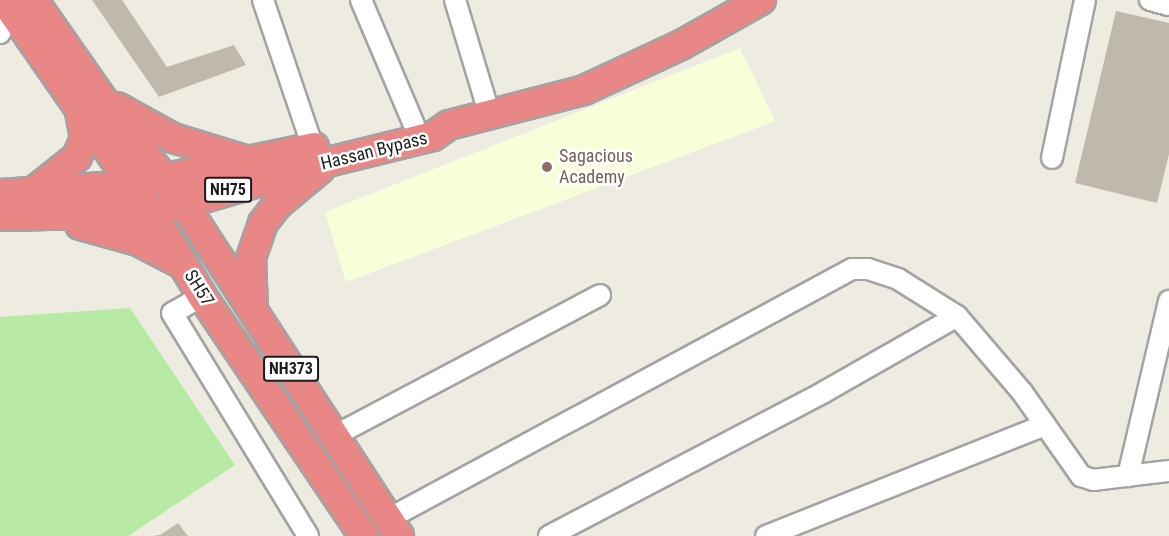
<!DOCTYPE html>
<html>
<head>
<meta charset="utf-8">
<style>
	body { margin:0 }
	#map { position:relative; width:1169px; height:536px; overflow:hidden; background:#eeece1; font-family:"Roboto Condensed",sans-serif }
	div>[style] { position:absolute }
	.education>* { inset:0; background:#f7ffd9 }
	.grass>* { inset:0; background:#b9eaa5 }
	.building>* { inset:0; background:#beb8ad }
	.roads { filter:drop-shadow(2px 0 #a3a3a3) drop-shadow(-2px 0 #a3a3a3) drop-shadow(0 2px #a3a3a3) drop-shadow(0 -2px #a3a3a3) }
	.minor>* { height:20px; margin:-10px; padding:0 10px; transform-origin:10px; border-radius:10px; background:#fff }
	.highway>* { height:28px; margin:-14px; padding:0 14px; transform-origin:14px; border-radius:14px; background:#e88786 }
	.dots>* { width:16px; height:16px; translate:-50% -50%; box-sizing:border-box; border:3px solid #fff; border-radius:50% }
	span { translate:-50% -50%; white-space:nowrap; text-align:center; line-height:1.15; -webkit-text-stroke:5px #fff; paint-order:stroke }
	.shield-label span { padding:2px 4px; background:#fff; border:2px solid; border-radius:4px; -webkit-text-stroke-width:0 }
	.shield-label { font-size:16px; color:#1c1c1c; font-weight:700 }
	.street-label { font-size:18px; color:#1c1c1c }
	.education-label { font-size:18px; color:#785e54 }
	.left { translate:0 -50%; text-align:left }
</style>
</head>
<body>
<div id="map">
	<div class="education">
		<i style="clip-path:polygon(740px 48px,775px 121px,346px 282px,325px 212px)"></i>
	</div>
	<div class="grass">
		<i style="clip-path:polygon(130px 308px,235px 465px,128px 536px,0 536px,0 317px)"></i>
	</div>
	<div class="building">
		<i style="clip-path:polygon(92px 0,122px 0,167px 67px,234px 45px,246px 65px,159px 97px)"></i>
		<i style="clip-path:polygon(1116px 11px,1169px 23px,1169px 154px,1157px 203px,1075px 183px)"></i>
		<i style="clip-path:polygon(178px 523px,188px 536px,153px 536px,160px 535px)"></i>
	</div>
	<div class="roads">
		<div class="minor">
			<i style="left:263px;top:0;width:156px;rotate:71.3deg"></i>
			<i style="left:361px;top:0;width:136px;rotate:67deg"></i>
			<i style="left:455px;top:0;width:121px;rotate:73.2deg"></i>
			<i style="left:1150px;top:0;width:20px;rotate:15deg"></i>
			<i style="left:0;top:33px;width:25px;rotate:-64deg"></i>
			<i style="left:1052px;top:158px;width:161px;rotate:-78.2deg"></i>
			<i style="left:202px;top:296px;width:34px;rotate:150deg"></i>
			<i style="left:172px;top:313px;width:261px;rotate:58.6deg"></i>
			<i style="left:334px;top:436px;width:301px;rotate:-27.9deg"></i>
			<i style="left:1128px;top:476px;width:180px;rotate:-76.8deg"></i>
			<i style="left:388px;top:519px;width:527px;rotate:-28.32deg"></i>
			<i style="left:852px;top:269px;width:16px"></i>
			<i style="left:868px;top:269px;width:32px;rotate:18deg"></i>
			<i style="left:898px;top:279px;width:70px;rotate:32.1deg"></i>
			<i style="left:957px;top:316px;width:100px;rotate:49.5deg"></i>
			<i style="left:1022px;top:392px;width:103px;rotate:54.9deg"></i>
			<i style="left:1081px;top:476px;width:13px;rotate:18deg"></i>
			<i style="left:1093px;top:480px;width:77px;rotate:-6.8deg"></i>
			<i style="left:549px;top:536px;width:310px;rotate:-27.6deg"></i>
			<i style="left:824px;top:392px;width:153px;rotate:-29.7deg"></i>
			<i style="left:766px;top:536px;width:300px;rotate:-21.7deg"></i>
		</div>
		<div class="highway">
			<i style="left:4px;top:0;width:259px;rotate:55.2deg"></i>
			<i style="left:152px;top:213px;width:97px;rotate:58.9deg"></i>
			<i style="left:202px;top:296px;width:290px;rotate:56deg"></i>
			<i style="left:33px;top:0;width:117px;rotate:55.1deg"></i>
			<i style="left:100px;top:96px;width:135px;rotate:52.2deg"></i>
			<i style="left:183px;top:203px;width:397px;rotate:57deg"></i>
			<i style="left:117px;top:107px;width:64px;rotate:29deg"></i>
			<i style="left:173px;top:138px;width:75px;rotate:17deg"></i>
			<i style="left:33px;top:192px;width:56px;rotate:-38.5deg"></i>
			<i style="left:77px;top:157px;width:21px;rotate:-67deg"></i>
			<i style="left:85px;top:138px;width:26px;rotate:-101deg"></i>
			<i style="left:0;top:194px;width:132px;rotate:-3.9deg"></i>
			<i style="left:132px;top:185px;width:186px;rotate:-11.8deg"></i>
			<i style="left:0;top:216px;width:152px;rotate:-1.1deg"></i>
			<i style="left:152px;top:213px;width:183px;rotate:-16.2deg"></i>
			<i style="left:328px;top:162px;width:108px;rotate:-13.9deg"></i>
			<i style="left:433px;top:136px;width:19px;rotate:-35deg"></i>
			<i style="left:449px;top:125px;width:139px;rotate:-14.5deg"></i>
			<i style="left:584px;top:90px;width:107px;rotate:-24.9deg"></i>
			<i style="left:681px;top:45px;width:92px;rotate:-29.4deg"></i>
			<i style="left:80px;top:225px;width:60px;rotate:15.4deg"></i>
			<i style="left:138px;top:241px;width:50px;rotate:27.6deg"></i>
			<i style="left:253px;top:309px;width:51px;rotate:-92.2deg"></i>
			<i style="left:251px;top:258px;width:37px;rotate:-71deg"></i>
			<i style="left:263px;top:223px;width:24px;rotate:-52deg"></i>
			<i style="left:278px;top:204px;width:55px;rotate:-39.8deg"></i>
		</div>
	</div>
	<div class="dots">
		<i style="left:547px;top:167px;background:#8d6e63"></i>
	</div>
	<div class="shield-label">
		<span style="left:228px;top:190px">NH75</span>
		<span style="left:291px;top:369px">NH373</span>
	</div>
	<div class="street-label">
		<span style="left:374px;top:151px;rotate:-14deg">Hassan Bypass</span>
		<span style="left:199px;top:288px;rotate:58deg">SH57</span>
	</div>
	<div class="education-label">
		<span class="left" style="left:559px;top:167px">Sagacious<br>Academy</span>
	</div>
</div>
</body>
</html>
